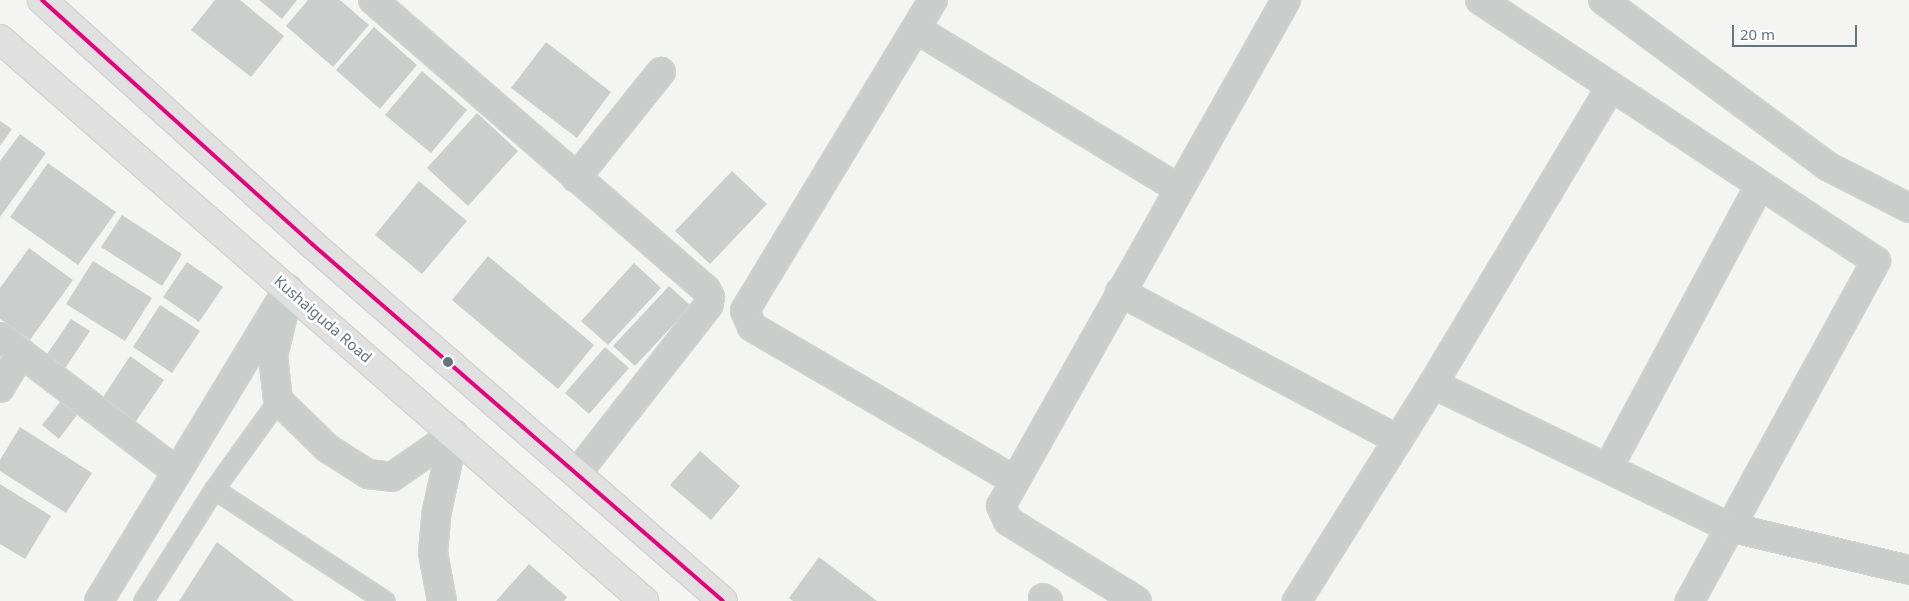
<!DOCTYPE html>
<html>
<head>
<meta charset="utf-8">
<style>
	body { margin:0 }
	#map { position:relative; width:1909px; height:601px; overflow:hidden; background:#f4f4f2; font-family:"Noto Sans",sans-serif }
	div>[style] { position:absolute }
	.building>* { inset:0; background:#cccece }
	.roads { filter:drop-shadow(1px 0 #d1d2d1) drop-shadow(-1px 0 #d1d2d1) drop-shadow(0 1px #d1d2d1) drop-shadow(0 -1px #d1d2d1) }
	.lane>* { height:19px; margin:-9.5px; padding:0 9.5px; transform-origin:9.5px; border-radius:9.5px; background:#cbcdcd }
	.street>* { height:28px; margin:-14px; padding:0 14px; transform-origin:14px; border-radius:14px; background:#cbcdcd }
	.primary>* { height:28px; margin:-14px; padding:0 14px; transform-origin:14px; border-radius:14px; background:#e0e0e0 }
	.bus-1>* { height:4px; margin:-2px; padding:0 2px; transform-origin:2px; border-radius:2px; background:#e5007d }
	.dots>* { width:14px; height:14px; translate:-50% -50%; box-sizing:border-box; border:2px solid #fff; border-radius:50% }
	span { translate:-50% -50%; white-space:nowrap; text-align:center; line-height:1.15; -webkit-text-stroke:5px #fff; paint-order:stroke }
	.street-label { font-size:15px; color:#647582 }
	.scale { position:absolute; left:1732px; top:25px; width:125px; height:22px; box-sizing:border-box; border:2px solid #647582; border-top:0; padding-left:6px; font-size:15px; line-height:18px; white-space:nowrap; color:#647582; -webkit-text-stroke:4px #fff; paint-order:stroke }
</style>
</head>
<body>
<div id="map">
	<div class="building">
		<i style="clip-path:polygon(215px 0,240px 0,284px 36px,251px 77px,191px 30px)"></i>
		<i style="clip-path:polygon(259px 0,297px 0,282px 19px)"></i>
		<i style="clip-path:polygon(308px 0,340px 0,369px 25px,333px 67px,286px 26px)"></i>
		<i style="clip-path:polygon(374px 27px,417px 65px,380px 109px,336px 70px)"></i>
		<i style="clip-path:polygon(546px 42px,611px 92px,577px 138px,511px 88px)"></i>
		<i style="clip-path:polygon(422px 71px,467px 110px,431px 153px,385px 115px)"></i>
		<i style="clip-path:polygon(477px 113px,518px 151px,468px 206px,427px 168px)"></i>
		<i style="clip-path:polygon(0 121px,12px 129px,0 146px)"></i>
		<i style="clip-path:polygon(20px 134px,46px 153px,0 217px,0 161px)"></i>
		<i style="clip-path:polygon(48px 163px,116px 212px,78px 265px,10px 217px)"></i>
		<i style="clip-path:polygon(732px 171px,767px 204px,710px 264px,675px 231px)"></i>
		<i style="clip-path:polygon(419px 181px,467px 221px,422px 274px,375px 235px)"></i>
		<i style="clip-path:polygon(122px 215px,182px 254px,162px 286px,101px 247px)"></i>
		<i style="clip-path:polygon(29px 248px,73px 280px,30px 340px,0 319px,0 288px)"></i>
		<i style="clip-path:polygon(488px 256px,594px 345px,558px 389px,452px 300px)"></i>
		<i style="clip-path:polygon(93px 261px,152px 298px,125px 341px,66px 304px)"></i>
		<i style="clip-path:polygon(187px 262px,223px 287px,199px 322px,163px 297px)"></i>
		<i style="clip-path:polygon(634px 263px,661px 288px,608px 345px,581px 321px)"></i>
		<i style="clip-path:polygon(669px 286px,691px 306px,635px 366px,613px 346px)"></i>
		<i style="clip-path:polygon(160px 305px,200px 331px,172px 373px,133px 347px)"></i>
		<i style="clip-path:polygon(71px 319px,90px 331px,60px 376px,41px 363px)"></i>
		<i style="clip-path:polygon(605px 347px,629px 368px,589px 414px,565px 393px)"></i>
		<i style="clip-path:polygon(130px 356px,164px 380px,134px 424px,100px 402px)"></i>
		<i style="clip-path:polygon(63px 398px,80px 411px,59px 439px,42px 425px)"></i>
		<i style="clip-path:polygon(20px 427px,92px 473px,66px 513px,0 471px,0 460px)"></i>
		<i style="clip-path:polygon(700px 451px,740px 486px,711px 520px,670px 485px)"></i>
		<i style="clip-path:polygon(0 484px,51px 516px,25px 559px,0 544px)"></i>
		<i style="clip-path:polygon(217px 542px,294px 601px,179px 601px)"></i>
		<i style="clip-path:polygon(819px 557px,877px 601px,793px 601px,789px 598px)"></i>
		<i style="clip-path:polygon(529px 564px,567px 597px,564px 601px,496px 601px)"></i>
	</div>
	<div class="roads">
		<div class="lane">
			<i style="left:214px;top:489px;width:110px;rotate:-54.3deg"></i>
			<i style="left:143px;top:601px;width:133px;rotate:-57.6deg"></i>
			<i style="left:214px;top:489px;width:204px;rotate:33.2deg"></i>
		</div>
		<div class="street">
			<i style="left:373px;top:0;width:441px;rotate:41deg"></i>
			<i style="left:706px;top:289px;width:9px;rotate:63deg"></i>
			<i style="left:710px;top:297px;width:9px;rotate:103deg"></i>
			<i style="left:708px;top:306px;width:211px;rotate:128.1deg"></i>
			<i style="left:933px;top:0;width:363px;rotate:121.2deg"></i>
			<i style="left:745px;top:311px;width:17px;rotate:66deg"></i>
			<i style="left:752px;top:327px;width:303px;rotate:30.3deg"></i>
			<i style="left:1480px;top:0;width:474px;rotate:33.4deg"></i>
			<i style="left:1876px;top:261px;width:388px;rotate:118.7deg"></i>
			<i style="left:1603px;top:0;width:279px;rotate:36.5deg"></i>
			<i style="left:1827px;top:166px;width:92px;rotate:27.1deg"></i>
			<i style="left:916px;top:29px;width:308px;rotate:31.3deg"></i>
			<i style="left:576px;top:178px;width:136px;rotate:-51.3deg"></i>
			<i style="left:1120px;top:292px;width:315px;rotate:28deg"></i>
			<i style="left:284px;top:311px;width:46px;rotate:103.7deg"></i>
			<i style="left:273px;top:356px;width:44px;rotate:83.5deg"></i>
			<i style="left:278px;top:400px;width:69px;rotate:44.4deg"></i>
			<i style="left:327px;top:448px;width:49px;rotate:32.4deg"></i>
			<i style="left:368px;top:474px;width:24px;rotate:7deg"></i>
			<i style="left:392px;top:477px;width:75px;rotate:-34.7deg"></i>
			<i style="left:0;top:337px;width:223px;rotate:37.3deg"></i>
			<i style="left:1433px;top:384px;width:329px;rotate:25.8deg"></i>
			<i style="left:1729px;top:527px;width:185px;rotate:13.4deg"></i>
			<i style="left:0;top:388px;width:41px;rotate:-59deg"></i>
			<i style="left:1608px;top:468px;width:321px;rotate:-61.8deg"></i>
			<i style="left:1043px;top:598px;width:6px;rotate:31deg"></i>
			<i style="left:99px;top:601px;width:365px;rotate:-58.8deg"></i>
			<i style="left:442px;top:601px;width:49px;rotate:-100.6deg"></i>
			<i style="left:433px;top:553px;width:38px;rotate:-85deg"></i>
			<i style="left:436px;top:515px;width:83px;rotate:-77.5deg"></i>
			<i style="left:1137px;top:601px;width:152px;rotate:-148.2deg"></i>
			<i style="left:1008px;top:521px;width:17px;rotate:-115deg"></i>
			<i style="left:1001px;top:506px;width:581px;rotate:-60.61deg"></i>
			<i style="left:1297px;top:601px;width:256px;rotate:-57.9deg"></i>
			<i style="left:1433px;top:384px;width:346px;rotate:-59.1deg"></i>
		</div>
		<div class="primary">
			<i style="left:42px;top:0;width:364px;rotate:42.1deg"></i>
			<i style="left:312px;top:244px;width:544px;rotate:40.98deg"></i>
			<i style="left:0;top:39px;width:855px;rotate:41.11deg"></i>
		</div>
	</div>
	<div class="bus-1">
		<i style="left:42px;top:0;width:364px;rotate:42.1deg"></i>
		<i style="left:312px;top:244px;width:544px;rotate:40.98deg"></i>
	</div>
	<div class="dots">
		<i style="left:448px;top:362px;background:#647582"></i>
	</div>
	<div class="street-label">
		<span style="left:323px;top:319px;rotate:41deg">Kushaiguda Road</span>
	</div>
	<div class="scale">20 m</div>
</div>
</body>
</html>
